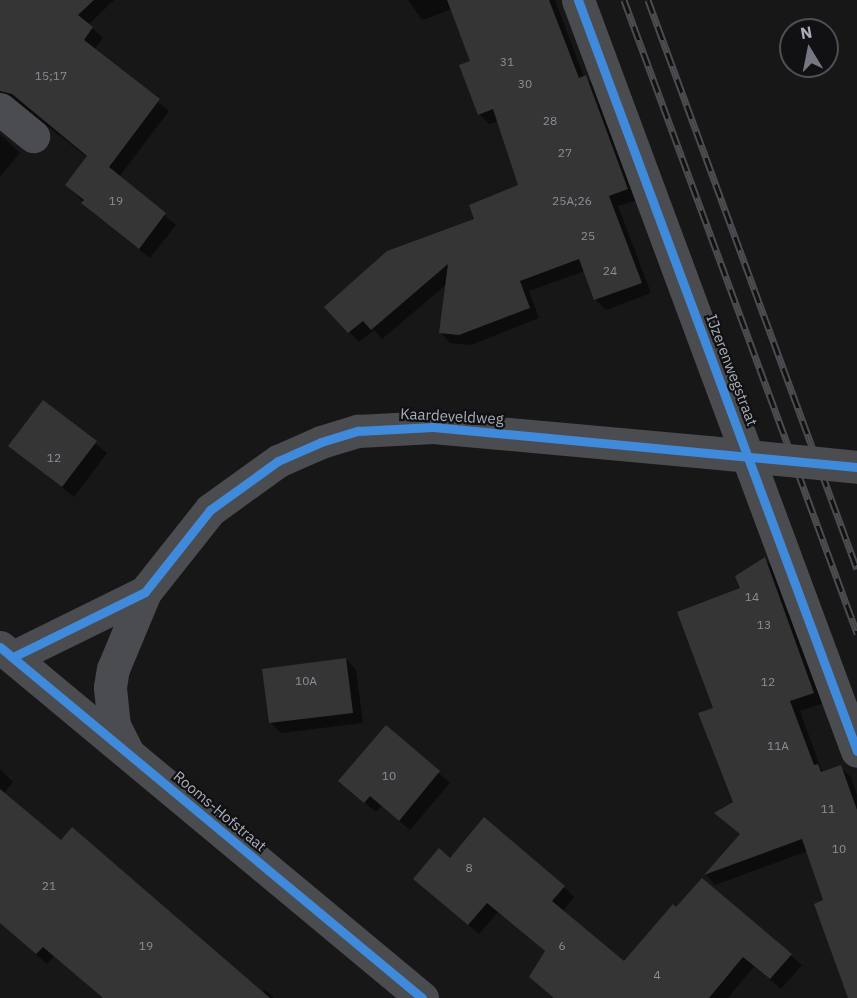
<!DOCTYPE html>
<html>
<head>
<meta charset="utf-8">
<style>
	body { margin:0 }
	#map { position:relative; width:857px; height:998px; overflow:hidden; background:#171717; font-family:"IBM Plex Sans",sans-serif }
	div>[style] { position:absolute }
	.shadow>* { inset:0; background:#0007 }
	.building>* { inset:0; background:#353536 }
	.minor>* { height:33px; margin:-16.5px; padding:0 16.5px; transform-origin:16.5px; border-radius:16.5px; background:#4b4c50 }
	.rail>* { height:7px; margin-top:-3.5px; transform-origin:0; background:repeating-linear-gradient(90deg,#111113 0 14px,#4b4c4f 0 28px); box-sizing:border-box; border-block:2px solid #4b4c4f }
	.minor-bridge>* { height:33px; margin:-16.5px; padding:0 16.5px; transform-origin:16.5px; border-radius:16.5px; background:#4b4c50 }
	.cycleway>* { height:9px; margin:-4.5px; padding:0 4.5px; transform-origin:4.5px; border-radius:4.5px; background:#408adc }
	span { translate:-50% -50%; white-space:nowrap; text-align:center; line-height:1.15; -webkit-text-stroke:4.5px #111113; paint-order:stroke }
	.number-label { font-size:12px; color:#8b8f98 }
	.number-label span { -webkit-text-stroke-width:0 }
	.street-label { font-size:15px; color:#a8adb8 }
	.north { position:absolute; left:779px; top:18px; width:60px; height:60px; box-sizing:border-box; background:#111113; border:2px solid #4d4f55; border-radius:50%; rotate:350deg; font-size:16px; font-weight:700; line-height:24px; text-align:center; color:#a8adb8 }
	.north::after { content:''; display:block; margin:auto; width:21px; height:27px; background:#757880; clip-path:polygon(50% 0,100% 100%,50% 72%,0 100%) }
</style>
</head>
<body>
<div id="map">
	<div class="shadow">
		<i style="clip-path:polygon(0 0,114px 0,88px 25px,103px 38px,94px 50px,169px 111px,119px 177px,176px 225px,150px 258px,93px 213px,67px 185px,88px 158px,14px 100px,0 105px)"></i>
		<i style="clip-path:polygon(408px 0,555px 0,584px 77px,596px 87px,638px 200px,618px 206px,651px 293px,606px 310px,596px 300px,585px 271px,529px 291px,539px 318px,471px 345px,450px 343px,440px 332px,447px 284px,382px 339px,374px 330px,359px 342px,349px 332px,520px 186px,499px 121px,489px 124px,479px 114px,472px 62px,452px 9px,422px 20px)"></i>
		<i style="clip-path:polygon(0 134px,20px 153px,0 177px)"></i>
		<i style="clip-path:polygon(43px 403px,107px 453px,74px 497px,10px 446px)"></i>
		<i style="clip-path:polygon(764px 559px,775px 569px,824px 703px,800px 711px,821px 769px,825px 773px,840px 767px,851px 777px,857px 795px,857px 998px,850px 998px,825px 901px,808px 851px,715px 885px,706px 875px,741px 835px,715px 708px,742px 589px)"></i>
		<i style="clip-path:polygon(346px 659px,356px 670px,363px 723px,281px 733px,271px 723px)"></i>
		<i style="clip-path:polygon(386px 727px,450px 783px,410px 830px,381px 806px,376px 812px,351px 791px)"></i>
		<i style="clip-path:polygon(0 769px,13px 782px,3px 794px,61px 842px,261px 993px,265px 990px,274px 998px,103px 998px,54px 956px,47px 964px,0 922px)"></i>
		<i style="clip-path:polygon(450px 860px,564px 887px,574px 897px,562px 912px,624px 963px,702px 880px,802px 965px,781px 989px,754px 966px,728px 998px,555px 998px,546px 952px,498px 912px,479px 934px,426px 889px)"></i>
	</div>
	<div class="building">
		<i style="clip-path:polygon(0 0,94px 0,78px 15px,93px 27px,84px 40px,160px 99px,109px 167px,166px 213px,139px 249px,81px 203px,84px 200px,65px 185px,87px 156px,12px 94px,0 91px)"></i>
		<i style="clip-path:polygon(447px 0,549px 0,579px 78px,586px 75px,628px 189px,609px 196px,642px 283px,594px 300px,579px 259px,520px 281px,530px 308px,459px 335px,439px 333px,448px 264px,371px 330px,363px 321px,348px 333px,324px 307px,387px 251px,474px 219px,469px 205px,518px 185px,493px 109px,478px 115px,459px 65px,470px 61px)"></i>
		<i style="clip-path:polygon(43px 400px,97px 441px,62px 487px,8px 446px)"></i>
		<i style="clip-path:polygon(765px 557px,814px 693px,790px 701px,814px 765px,818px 764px,821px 772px,841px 765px,857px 810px,857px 998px,848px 998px,814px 904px,823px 900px,802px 839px,704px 875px,740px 834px,714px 813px,733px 802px,698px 713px,713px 708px,677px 612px,740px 588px,735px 576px)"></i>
		<i style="clip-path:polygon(346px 658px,353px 713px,269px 723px,262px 669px)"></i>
		<i style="clip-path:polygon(386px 725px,440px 771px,399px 821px,370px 796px,364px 803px,338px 781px)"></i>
		<i style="clip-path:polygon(0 789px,61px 840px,72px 827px,270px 998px,103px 998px,43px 947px,36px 954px,0 923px)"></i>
		<i style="clip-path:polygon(484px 817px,565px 886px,552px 901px,624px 961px,673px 904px,676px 907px,702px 878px,792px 954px,770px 979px,743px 957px,709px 998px,554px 998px,529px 977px,545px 951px,487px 903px,468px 925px,413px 879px,439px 848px,450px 858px)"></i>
	</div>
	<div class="minor">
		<i style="left:578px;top:0;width:801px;rotate:69.62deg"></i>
		<i style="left:0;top:109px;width:43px;rotate:39.3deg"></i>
		<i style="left:0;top:647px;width:549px;rotate:39.75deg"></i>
		<i style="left:13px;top:657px;width:147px;rotate:-26.2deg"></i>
		<i style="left:145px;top:592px;width:105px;rotate:-51.6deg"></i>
		<i style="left:210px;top:510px;width:84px;rotate:-35.8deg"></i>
		<i style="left:278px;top:461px;width:47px;rotate:-23.8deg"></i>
		<i style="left:321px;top:442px;width:39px;rotate:-17deg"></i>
		<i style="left:358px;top:431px;width:75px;rotate:-3.1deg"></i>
		<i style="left:433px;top:427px;width:276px;rotate:5.2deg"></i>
		<i style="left:127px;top:751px;width:28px;rotate:-117deg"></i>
		<i style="left:114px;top:726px;width:39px;rotate:-96deg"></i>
		<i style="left:110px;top:687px;width:18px;rotate:-81deg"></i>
		<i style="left:113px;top:669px;width:83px;rotate:-67.4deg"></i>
	</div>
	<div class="rail">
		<i style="left:624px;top:0;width:675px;rotate:69.79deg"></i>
		<i style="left:648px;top:0;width:606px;rotate:69.83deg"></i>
	</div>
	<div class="minor-bridge">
		<i style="left:708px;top:452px;width:150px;rotate:5.7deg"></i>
	</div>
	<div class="cycleway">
		<i style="left:578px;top:0;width:801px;rotate:69.62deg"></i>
		<i style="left:0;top:647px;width:549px;rotate:39.75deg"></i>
		<i style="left:13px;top:657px;width:147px;rotate:-26.2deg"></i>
		<i style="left:145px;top:592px;width:105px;rotate:-51.6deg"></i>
		<i style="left:210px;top:510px;width:84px;rotate:-35.8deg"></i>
		<i style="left:278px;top:461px;width:47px;rotate:-23.8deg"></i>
		<i style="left:321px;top:442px;width:39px;rotate:-17deg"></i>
		<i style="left:358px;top:431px;width:75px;rotate:-3.1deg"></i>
		<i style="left:433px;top:427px;width:426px;rotate:5.4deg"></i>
	</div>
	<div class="number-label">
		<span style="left:507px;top:62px">31</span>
		<span style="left:51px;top:76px">15;17</span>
		<span style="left:525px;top:84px">30</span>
		<span style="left:550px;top:121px">28</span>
		<span style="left:565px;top:153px">27</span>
		<span style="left:116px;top:201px">19</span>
		<span style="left:572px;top:201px">25A;26</span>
		<span style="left:588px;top:236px">25</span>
		<span style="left:610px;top:271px">24</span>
		<span style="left:54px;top:458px">12</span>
		<span style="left:752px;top:597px">14</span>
		<span style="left:764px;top:625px">13</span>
		<span style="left:306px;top:681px">10A</span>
		<span style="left:768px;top:682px">12</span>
		<span style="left:778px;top:746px">11A</span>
		<span style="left:389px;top:776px">10</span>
		<span style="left:828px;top:809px">11</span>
		<span style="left:839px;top:849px">10</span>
		<span style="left:469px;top:868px">8</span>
		<span style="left:49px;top:886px">21</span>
		<span style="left:146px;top:946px">19</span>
		<span style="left:562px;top:946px">6</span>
		<span style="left:657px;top:975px">4</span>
	</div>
	<div class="street-label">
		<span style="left:732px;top:370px;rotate:69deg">IJzerenwegstraat</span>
		<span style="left:452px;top:416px;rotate:3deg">Kaardeveldweg</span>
		<span style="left:220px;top:811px;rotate:40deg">Rooms-Hofstraat</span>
	</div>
	<div class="north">N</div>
</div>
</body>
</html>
